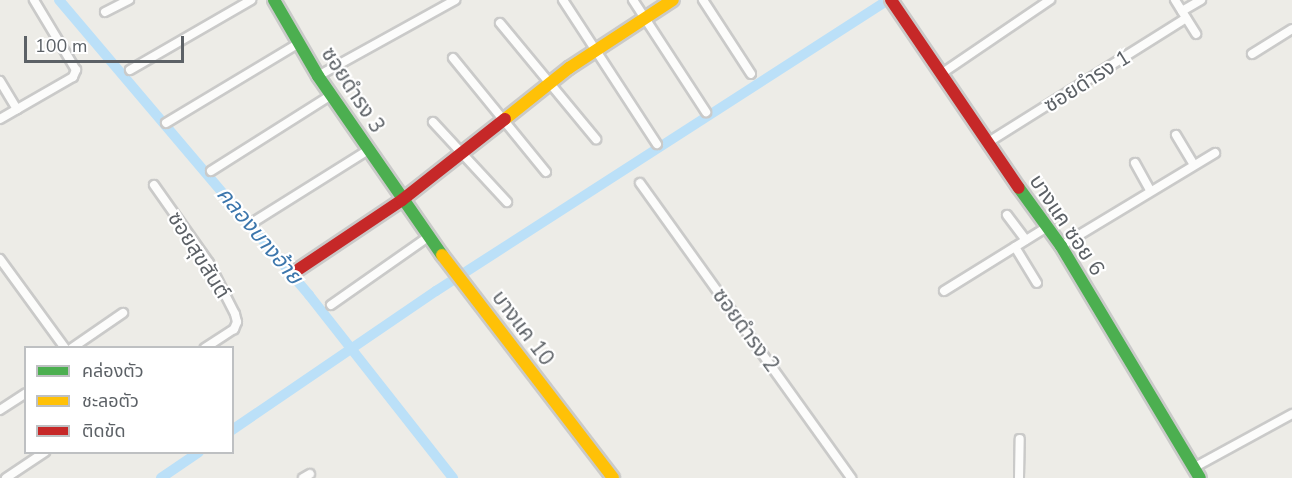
<!DOCTYPE html>
<html>
<head>
<meta charset="utf-8">
<style>
	body { margin:0 }
	#map { position:relative; width:1292px; height:478px; overflow:hidden; background:#edece7; font-family:"Nunito Sans","Noto Sans Thai",sans-serif }
	div>[style] { position:absolute }
	.canal>* { height:10px; margin:-5px; padding:0 5px; transform-origin:5px; border-radius:5px; background:#bbe0f8 }
	.roads { filter:drop-shadow(2px 0 #cacac9) drop-shadow(-2px 0 #cacac9) drop-shadow(0 2px #cacac9) drop-shadow(0 -2px #cacac9) }
	.street>* { height:8px; margin:-4px; padding:0 4px; transform-origin:4px; border-radius:4px; background:#fcfcfb }
	.fast>* { height:12px; margin:-6px; padding:0 6px; transform-origin:6px; border-radius:6px; background:#4caf50 }
	.slow>* { height:12px; margin:-6px; padding:0 6px; transform-origin:6px; border-radius:6px; background:#ffc107 }
	.jam>* { height:12px; margin:-6px; padding:0 6px; transform-origin:6px; border-radius:6px; background:#c62828 }
	span { translate:-50% -50%; white-space:nowrap; text-align:center; line-height:1.15; -webkit-text-stroke:4.5px #fff; paint-order:stroke }
	.street-label { font-size:21px; color:#5c6166 }
	.water-label { font-size:22px; color:#3c76ac; font-style:italic }
	.legend { position:absolute; left:24px; top:346px; width:210px; height:108px; box-sizing:border-box; background:#fff; border:2px solid #bec0c2; margin:0; padding:8px 10px; list-style:none; font-size:18px; color:#5c6166 }
	.legend li { display:flex; align-items:center; gap:12px; height:30px }
	.legend b { width:30px; border:2px solid #bec0c2 }
	.scale { position:absolute; left:24px; top:36px; width:160px; height:27px; box-sizing:border-box; border:3px solid #5c6166; border-top:0; padding-left:8px; font-size:18px; line-height:21px; white-space:nowrap; color:#5c6166; -webkit-text-stroke:4px #fff; paint-order:stroke }
</style>
</head>
<body>
<div id="map">
	<div class="canal">
		<i style="left:59px;top:0;width:387px;rotate:49.7deg"></i>
		<i style="left:309px;top:295px;width:233px;rotate:51.8deg"></i>
		<i style="left:232px;top:430px;width:247px;rotate:-34.3deg"></i>
		<i style="left:436px;top:291px;width:538px;rotate:-32.77deg"></i>
		<i style="left:161px;top:478px;width:46px;rotate:-34.4deg"></i>
	</div>
	<div class="roads">
		<div class="street">
			<i style="left:563px;top:0;width:172px;rotate:56.9deg"></i>
			<i style="left:633px;top:0;width:134px;rotate:56.9deg"></i>
			<i style="left:703px;top:0;width:88px;rotate:57deg"></i>
			<i style="left:1175px;top:0;width:40px;rotate:58deg"></i>
			<i style="left:1182px;top:11px;width:22px;rotate:-30deg"></i>
			<i style="left:105px;top:12px;width:27px;rotate:-27deg"></i>
			<i style="left:500px;top:23px;width:151px;rotate:50.4deg"></i>
			<i style="left:1252px;top:54px;width:47px;rotate:-32deg"></i>
			<i style="left:453px;top:58px;width:147px;rotate:50.8deg"></i>
			<i style="left:130px;top:70px;width:140px;rotate:-30deg"></i>
			<i style="left:941px;top:74px;width:132px;rotate:-34.2deg"></i>
			<i style="left:318px;top:76px;width:157px;rotate:-29deg"></i>
			<i style="left:0;top:81px;width:33px;rotate:59deg"></i>
			<i style="left:0;top:119px;width:84px;rotate:-29.9deg"></i>
			<i style="left:73px;top:77px;width:8px;rotate:-67deg"></i>
			<i style="left:76px;top:70px;width:82px;rotate:-121deg"></i>
			<i style="left:433px;top:122px;width:109px;rotate:47.2deg"></i>
			<i style="left:166px;top:123px;width:155px;rotate:-31deg"></i>
			<i style="left:1176px;top:135px;width:35px;rotate:59deg"></i>
			<i style="left:987px;top:143px;width:235px;rotate:-32.1deg"></i>
			<i style="left:1135px;top:163px;width:31px;rotate:61deg"></i>
			<i style="left:211px;top:171px;width:142px;rotate:-32.3deg"></i>
			<i style="left:640px;top:183px;width:363px;rotate:54.4deg"></i>
			<i style="left:154px;top:185px;width:95px;rotate:54.8deg"></i>
			<i style="left:209px;top:263px;width:57px;rotate:63deg"></i>
			<i style="left:235px;top:314px;width:8px;rotate:76deg"></i>
			<i style="left:237px;top:322px;width:8px;rotate:113deg"></i>
			<i style="left:234px;top:329px;width:35px;rotate:147deg"></i>
			<i style="left:1007px;top:215px;width:31px;rotate:53deg"></i>
			<i style="left:255px;top:221px;width:133px;rotate:-32.1deg"></i>
			<i style="left:1061px;top:246px;width:180px;rotate:-31.1deg"></i>
			<i style="left:1015px;top:247px;width:42px;rotate:58.6deg"></i>
			<i style="left:0;top:259px;width:110px;rotate:53.9deg"></i>
			<i style="left:944px;top:291px;width:123px;rotate:-31.8deg"></i>
			<i style="left:331px;top:305px;width:118px;rotate:-35deg"></i>
			<i style="left:72px;top:348px;width:62px;rotate:-34.5deg"></i>
			<i style="left:0;top:410px;width:31px;rotate:-33deg"></i>
			<i style="left:1193px;top:468px;width:113px;rotate:-28.6deg"></i>
			<i style="left:6px;top:478px;width:47px;rotate:-33.7deg"></i>
			<i style="left:303px;top:478px;width:8px;rotate:-30deg"></i>
			<i style="left:1019px;top:478px;width:39px;rotate:-89deg"></i>
		</div>
		<div class="fast">
			<i style="left:274px;top:0;width:88px;rotate:59.9deg"></i>
			<i style="left:318px;top:76px;width:218px;rotate:55.3deg"></i>
			<i style="left:1019px;top:188px;width:72px;rotate:54.1deg"></i>
			<i style="left:1061px;top:246px;width:270px;rotate:59.1deg"></i>
		</div>
		<div class="slow">
			<i style="left:505px;top:119px;width:82px;rotate:-38.6deg"></i>
			<i style="left:569px;top:68px;width:124px;rotate:-33.2deg"></i>
			<i style="left:442px;top:255px;width:281px;rotate:52.5deg"></i>
		</div>
		<div class="jam">
			<i style="left:891px;top:0;width:227px;rotate:55.8deg"></i>
			<i style="left:299px;top:269px;width:124px;rotate:-33.8deg"></i>
			<i style="left:402px;top:200px;width:131px;rotate:-38.2deg"></i>
		</div>
	</div>
	<div class="street-label">
		<span style="left:1087px;top:81px;rotate:-32deg">ซอยดำรง 1</span>
		<span style="left:353px;top:90px;rotate:57deg">ซอยดำรง 3</span>
		<span style="left:1067px;top:225px;rotate:56deg">บางแค ซอย 6</span>
		<span style="left:199px;top:255px;rotate:58deg">ซอยสุขสันต์</span>
		<span style="left:523px;top:328px;rotate:53deg">บางแค 10</span>
		<span style="left:746px;top:330px;rotate:54deg">ซอยดำรง 2</span>
	</div>
	<div class="water-label">
		<span style="left:259px;top:236px;rotate:50deg">คลองบางอ้าย</span>
	</div>
	<ul class="legend">
	<li><b style="height:8px;background:#4caf50"></b>คล่องตัว</li>
	<li><b style="height:8px;background:#ffc107"></b>ชะลอตัว</li>
	<li><b style="height:8px;background:#c62828"></b>ติดขัด</li>
	</ul>
	<div class="scale">100 m</div>
</div>
</body>
</html>
